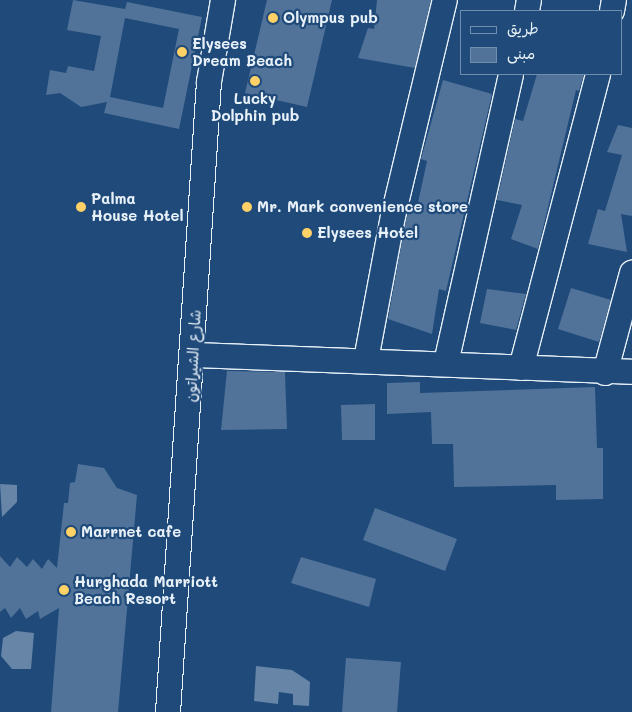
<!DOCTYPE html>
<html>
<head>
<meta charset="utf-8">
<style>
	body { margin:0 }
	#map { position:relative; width:632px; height:712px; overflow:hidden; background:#1f4a7a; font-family:Mali,"Playpen Sans Arabic",sans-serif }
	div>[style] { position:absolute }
	.water>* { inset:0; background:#6685a7 }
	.building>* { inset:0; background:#517399 }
	.roads { filter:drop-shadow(1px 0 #e8f1f8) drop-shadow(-1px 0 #e8f1f8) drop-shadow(0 1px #e8f1f8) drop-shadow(0 -1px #e8f1f8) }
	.minor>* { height:24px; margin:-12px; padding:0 12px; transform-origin:12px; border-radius:12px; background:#1f4a7a }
	.dots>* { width:14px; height:14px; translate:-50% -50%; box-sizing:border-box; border:2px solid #1f4a7a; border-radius:50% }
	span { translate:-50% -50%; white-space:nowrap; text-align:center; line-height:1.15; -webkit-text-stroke:4.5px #1f4a7a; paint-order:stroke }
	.poi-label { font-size:15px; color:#e8f1f8; font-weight:700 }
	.left { translate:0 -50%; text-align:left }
	.street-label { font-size:15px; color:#e8f1f8 }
	.legend { position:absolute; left:460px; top:10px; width:162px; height:65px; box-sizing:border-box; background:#1f4a7a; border:1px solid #6f8dac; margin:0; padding:6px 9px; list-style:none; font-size:15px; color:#e8f1f8 }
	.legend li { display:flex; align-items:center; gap:10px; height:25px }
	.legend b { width:25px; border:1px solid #6f8dac }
</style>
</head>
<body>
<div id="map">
	<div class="water">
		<i style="clip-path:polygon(0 484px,17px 485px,17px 502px,2px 517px)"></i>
		<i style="clip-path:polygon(16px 631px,34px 633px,31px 669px,12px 669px,1px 656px,3px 638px)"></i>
		<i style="clip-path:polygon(256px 666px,292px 670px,310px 682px,309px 706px,293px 705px,293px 694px,279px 692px,278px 704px,254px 701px)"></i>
	</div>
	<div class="building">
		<i style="clip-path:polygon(evenodd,73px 0,125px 9px,127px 2px,202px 17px,179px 129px,104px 113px,107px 102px,81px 107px,60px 93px,46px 95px,50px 70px,66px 73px,68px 66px,94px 71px,101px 36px,67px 30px,73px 0,125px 18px,179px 29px,163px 108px,110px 97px,125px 18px)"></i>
		<i style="clip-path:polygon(267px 0,332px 0,307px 107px,245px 93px)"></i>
		<i style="clip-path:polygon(377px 0,431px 0,415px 68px,358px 58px,368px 28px,374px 29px)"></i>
		<i style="clip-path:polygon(537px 74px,584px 74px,579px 91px,576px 90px,538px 249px,511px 239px,522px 205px,497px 200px,515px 119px,523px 121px)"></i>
		<i style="clip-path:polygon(443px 80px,492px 94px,446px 291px,439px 289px,432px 334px,388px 319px,406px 219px,409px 210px,416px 212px,427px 161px,421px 159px)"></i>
		<i style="clip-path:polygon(618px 125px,632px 128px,632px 216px,621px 214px,627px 252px,588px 244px,598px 209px,605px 211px,622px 155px,607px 152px)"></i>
		<i style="clip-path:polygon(571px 288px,611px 300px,599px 342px,558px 329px)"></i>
		<i style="clip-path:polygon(487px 289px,526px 294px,516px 330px,480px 323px)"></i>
		<i style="clip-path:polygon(227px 371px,285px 372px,287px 429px,221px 430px)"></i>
		<i style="clip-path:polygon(420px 382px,420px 393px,595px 387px,597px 448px,603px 448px,603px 499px,556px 500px,556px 485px,454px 487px,453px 444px,432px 444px,431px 412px,387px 414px,387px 383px)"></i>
		<i style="clip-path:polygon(375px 404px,375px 440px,342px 440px,341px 405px)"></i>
		<i style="clip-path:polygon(78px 464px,104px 468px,117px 488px,137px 495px,118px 712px,51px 712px,59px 608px,40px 619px,38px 611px,26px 619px,20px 608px,11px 618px,5px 608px,0 612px,0 556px,10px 567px,17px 557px,27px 567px,33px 559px,42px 569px,48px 559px,57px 568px,64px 503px,68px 503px,70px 483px,75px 482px)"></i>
		<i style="clip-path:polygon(375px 508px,457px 539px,445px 571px,363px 540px)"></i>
		<i style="clip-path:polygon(301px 557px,376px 579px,369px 607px,291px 583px)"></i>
		<i style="clip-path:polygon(346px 658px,401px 662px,397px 712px,342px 712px)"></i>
	</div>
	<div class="roads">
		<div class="minor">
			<i style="left:527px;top:11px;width:11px;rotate:-80deg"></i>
			<i style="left:612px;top:11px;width:11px;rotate:-80deg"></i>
			<i style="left:194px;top:355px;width:438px;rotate:2.2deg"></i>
			<i style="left:366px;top:360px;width:147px;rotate:-79.4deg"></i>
			<i style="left:393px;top:216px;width:222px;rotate:-76.5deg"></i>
			<i style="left:446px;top:363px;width:296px;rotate:-77.3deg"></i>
			<i style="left:521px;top:368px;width:304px;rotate:-75.3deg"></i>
			<i style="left:605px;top:373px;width:104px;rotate:-74.9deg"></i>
			<i style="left:168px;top:712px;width:631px;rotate:-86.28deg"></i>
			<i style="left:209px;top:82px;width:83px;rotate:-80.3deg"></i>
		</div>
	</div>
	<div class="dots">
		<i style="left:273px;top:18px;background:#ffd166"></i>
		<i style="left:182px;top:52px;background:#ffd166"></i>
		<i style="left:255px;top:81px;background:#ffd166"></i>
		<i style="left:81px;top:207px;background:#ffd166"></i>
		<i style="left:247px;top:207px;background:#ffd166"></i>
		<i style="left:307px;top:233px;background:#ffd166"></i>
		<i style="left:71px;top:532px;background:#ffd166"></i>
		<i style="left:64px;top:590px;background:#ffd166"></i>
	</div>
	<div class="poi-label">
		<span class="left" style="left:283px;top:18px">Olympus pub</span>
		<span class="left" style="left:192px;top:52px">Elysees<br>Dream Beach</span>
		<span style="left:255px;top:107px">Lucky<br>Dolphin pub</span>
		<span class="left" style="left:91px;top:207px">Palma<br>House Hotel</span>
		<span class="left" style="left:257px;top:207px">Mr. Mark convenience store</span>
		<span class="left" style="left:317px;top:233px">Elysees Hotel</span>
		<span class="left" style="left:81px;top:532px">Marrnet cafe</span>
		<span class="left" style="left:74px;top:590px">Hurghada Marriott<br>Beach Resort</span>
	</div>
	<div class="street-label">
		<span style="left:193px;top:356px;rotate:-87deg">شارع الشيراتون</span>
	</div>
	<ul class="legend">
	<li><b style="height:6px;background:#1f4a7a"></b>طريق</li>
	<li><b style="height:14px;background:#517399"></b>مبنى</li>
	</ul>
</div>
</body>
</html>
